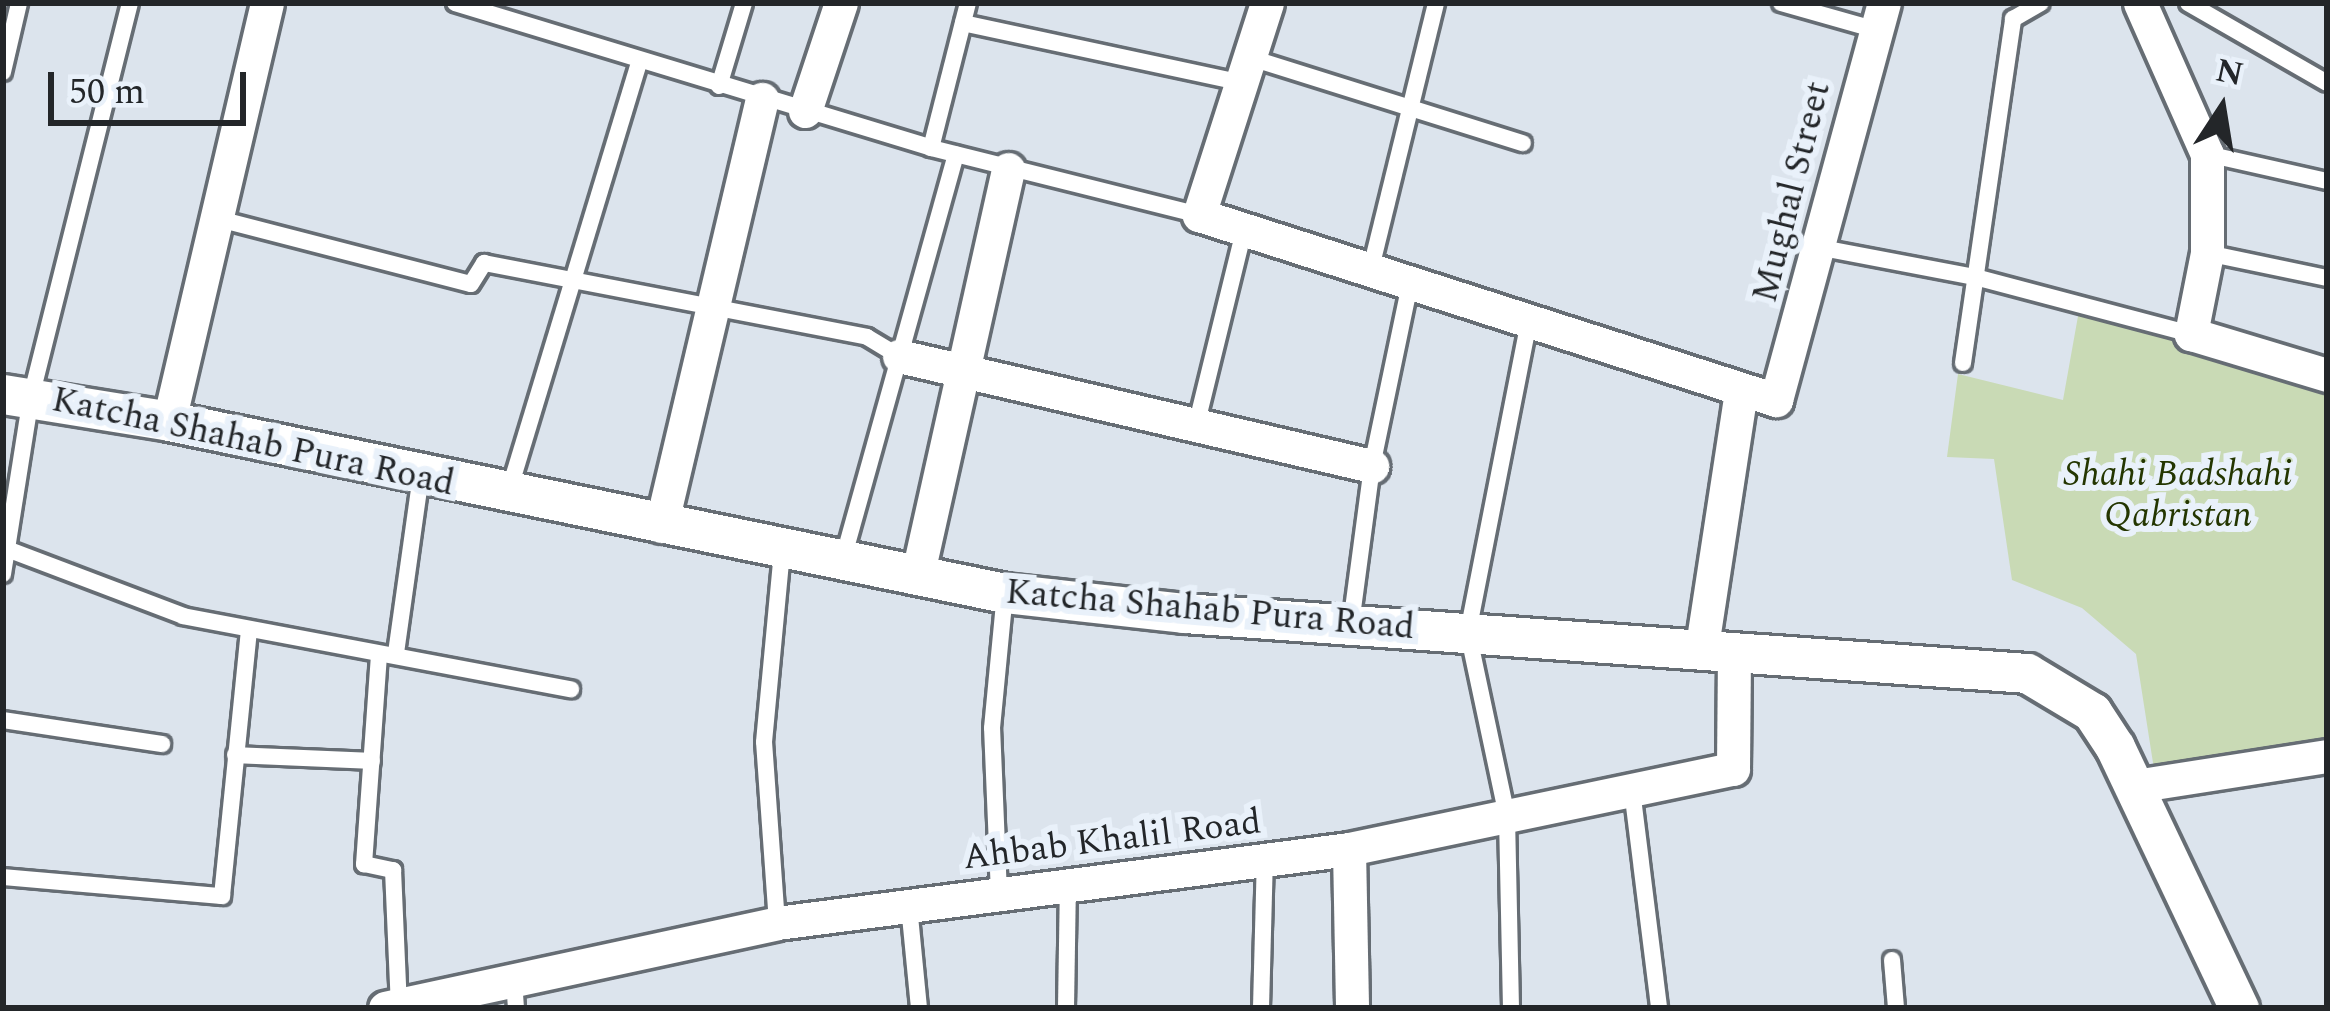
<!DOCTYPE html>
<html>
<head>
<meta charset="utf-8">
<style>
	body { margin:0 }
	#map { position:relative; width:2330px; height:1011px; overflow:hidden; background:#dce4ed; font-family:Spectral,serif }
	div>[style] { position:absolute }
	.green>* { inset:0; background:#c9dab5 }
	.roads { filter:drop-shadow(3px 0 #666d74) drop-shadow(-3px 0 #666d74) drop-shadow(0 3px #666d74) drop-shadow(0 -3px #666d74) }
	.service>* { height:16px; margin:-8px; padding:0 8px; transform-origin:8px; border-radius:8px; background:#fff }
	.minor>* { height:33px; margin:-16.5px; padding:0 16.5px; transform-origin:16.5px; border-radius:16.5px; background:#fff }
	.tertiary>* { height:39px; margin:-19.5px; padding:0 19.5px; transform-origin:19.5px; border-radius:19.5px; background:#fff }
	span { translate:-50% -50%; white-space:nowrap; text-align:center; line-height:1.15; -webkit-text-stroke:12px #e9f1fa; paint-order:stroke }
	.street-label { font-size:36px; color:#232629 }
	.park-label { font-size:36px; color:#243601; font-style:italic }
	.frame { position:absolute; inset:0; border:6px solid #232629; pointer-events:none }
	.north { position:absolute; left:2162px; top:48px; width:120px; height:120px; -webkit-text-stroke:9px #e9f1fa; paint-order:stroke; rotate:12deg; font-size:33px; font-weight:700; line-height:48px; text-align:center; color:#232629 }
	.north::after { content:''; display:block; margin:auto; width:42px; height:54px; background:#232629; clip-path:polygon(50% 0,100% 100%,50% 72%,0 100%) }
	.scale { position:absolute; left:48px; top:72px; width:198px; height:54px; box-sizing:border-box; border:6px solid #232629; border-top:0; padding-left:15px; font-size:36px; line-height:42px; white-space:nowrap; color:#232629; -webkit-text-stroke:9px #e9f1fa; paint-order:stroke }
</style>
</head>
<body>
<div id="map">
	<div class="green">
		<i style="clip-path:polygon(2080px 305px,2327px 375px,2327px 754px,2156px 782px,2136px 654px,2082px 608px,2012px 580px,1994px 459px,1947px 457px,1958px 374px,2063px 400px)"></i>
	</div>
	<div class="roads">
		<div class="service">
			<i style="left:455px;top:3px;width:498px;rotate:16.9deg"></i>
			<i style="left:931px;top:148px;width:276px;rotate:14deg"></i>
			<i style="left:1781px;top:3px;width:96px;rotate:15.8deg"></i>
			<i style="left:2188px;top:3px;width:160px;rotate:29.9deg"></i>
			<i style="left:963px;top:23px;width:282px;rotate:12.1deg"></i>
			<i style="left:1248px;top:57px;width:288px;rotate:17.4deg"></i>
			<i style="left:3px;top:72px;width:71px;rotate:-76.9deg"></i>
			<i style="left:719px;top:86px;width:87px;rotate:-73.2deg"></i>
			<i style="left:931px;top:148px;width:150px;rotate:-75.7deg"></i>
			<i style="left:2207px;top:154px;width:123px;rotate:12.7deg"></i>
			<i style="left:215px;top:218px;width:264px;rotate:14.5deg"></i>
			<i style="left:471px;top:284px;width:25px;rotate:-58deg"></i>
			<i style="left:484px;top:263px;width:390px;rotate:10.9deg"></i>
			<i style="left:867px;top:337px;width:37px;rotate:31deg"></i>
			<i style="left:1817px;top:247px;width:165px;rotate:10.8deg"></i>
			<i style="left:1979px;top:278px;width:219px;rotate:14.8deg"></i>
			<i style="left:2207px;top:253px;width:123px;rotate:11.8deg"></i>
			<i style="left:1371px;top:268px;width:273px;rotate:-76.2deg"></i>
			<i style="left:1963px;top:363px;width:348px;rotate:-81.7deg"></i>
			<i style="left:2013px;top:19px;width:32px;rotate:-30deg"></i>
			<i style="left:1196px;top:426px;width:198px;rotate:-76.2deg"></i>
			<i style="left:508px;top:494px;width:450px;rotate:-73.1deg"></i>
			<i style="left:7px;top:549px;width:188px;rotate:20.8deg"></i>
			<i style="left:183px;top:616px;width:395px;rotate:10.7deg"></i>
			<i style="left:843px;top:559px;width:420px;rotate:-74.4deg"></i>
			<i style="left:3px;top:574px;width:179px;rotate:-81deg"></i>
			<i style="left:31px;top:397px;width:406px;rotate:-75.9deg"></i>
			<i style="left:1351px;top:624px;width:159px;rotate:-82.4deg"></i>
			<i style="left:1372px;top:466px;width:186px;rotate:-78.2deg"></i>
			<i style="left:396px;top:653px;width:179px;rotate:-82deg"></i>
			<i style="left:379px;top:655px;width:210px;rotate:94.1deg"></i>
			<i style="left:364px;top:864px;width:30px;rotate:12deg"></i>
			<i style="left:393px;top:870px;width:135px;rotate:87.5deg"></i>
			<i style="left:3px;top:720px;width:161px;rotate:8.6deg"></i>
			<i style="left:235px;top:755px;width:137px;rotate:2.5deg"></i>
			<i style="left:1632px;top:790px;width:220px;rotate:82.9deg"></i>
			<i style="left:3px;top:877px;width:220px;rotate:5deg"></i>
			<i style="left:222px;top:896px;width:268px;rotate:-84.2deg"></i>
			<i style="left:999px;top:894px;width:166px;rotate:-92.4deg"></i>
			<i style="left:992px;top:728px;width:135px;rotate:-84.5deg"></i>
			<i style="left:909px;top:906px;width:102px;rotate:84.4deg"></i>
			<i style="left:777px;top:923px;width:181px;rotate:-94.1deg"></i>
			<i style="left:764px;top:742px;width:192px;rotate:-84.6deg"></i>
			<i style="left:1892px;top:960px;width:48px;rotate:85.2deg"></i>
			<i style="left:514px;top:980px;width:28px;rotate:86deg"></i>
			<i style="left:1066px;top:1008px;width:123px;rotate:-89.1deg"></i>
			<i style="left:1261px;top:1008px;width:149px;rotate:-88.5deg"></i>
			<i style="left:1511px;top:1008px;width:192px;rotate:-91.2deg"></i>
			<i style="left:1507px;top:816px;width:188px;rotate:-102deg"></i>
			<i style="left:1468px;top:632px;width:318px;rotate:-78.9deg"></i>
		</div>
		<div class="minor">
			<i style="left:1267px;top:3px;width:223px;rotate:107.8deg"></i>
			<i style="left:1199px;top:215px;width:606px;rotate:17.78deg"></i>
			<i style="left:1776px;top:400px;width:411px;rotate:-74.8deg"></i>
			<i style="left:2140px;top:3px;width:165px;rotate:66.1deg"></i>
			<i style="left:2207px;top:154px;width:99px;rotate:90deg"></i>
			<i style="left:2207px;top:253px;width:83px;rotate:101.2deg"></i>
			<i style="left:2191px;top:334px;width:142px;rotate:16.8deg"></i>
			<i style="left:805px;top:111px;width:114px;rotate:-71.6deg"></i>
			<i style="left:899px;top:356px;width:486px;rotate:13.1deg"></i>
			<i style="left:169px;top:421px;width:429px;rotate:-76.8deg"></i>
			<i style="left:661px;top:526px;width:439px;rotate:-76.7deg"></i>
			<i style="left:917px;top:577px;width:418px;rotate:-77.4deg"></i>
			<i style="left:1702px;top:646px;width:258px;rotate:-81.3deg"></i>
			<i style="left:2135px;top:786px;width:194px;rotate:-8.9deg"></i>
			<i style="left:1349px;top:849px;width:159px;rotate:88.9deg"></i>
			<i style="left:385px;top:1008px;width:401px;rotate:-12.2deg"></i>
			<i style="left:777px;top:923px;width:577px;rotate:-7.37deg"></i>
			<i style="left:1349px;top:849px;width:392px;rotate:-11.8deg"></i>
			<i style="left:1733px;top:769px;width:118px;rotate:-89.5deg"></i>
		</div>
		<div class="tertiary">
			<i style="left:3px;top:394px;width:168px;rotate:9.2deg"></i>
			<i style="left:169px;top:421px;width:854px;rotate:11.63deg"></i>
			<i style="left:1005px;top:593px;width:180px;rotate:6.4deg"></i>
			<i style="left:1184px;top:613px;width:845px;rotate:4.07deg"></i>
			<i style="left:2027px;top:673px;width:76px;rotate:31deg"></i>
			<i style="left:2092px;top:712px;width:42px;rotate:56.7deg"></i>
			<i style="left:2115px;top:747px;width:289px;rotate:64.6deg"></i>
		</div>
	</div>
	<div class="street-label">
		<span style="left:1792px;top:192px;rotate:-76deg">Mughal Street</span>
		<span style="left:253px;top:442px;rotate:12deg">Katcha Shahab Pura Road</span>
		<span style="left:1210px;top:610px;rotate:5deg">Katcha Shahab Pura Road</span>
		<span style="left:1112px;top:840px;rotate:-7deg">Ahbab Khalil Road</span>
	</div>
	<div class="park-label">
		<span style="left:2178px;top:495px">Shahi Badshahi<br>Qabristan</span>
	</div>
	<div class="frame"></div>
	<div class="north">N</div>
	<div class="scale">50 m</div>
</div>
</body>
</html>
